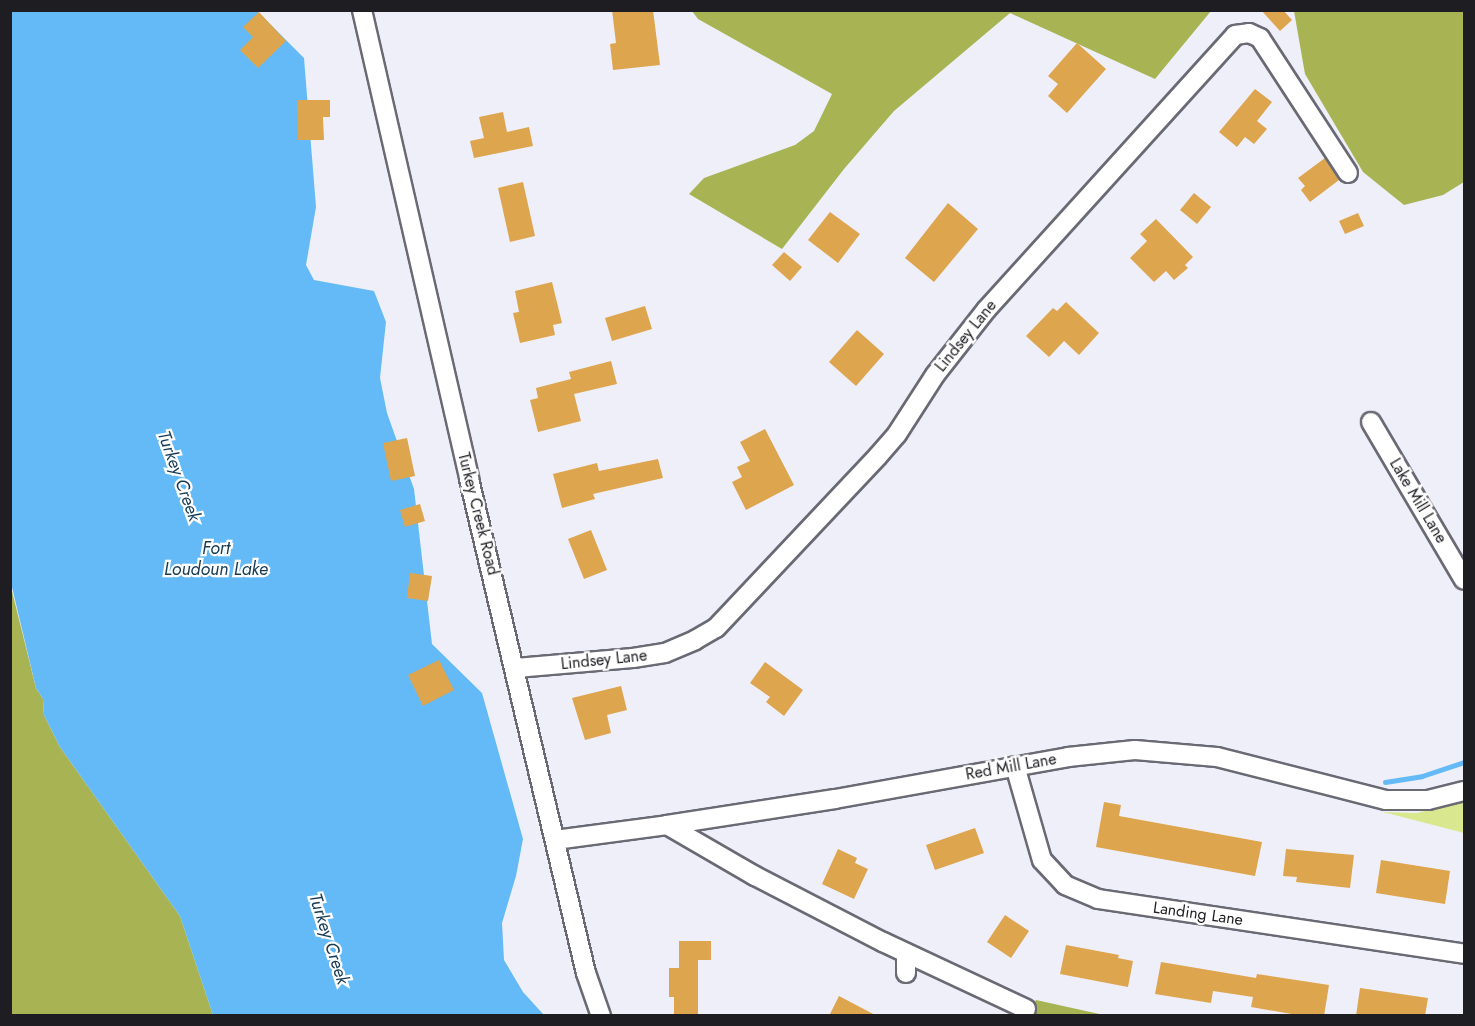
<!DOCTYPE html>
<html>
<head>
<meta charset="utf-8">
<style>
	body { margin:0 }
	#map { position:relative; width:1475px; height:1026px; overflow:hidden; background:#efeffa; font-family:Jost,sans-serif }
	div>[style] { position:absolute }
	.green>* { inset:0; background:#d9e78e }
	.forest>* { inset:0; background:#a8b454 }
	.water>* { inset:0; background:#64baf7 }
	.stream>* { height:5px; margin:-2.5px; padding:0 2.5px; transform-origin:2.5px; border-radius:2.5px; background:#64baf7 }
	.building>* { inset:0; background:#dca54e }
	.roads { filter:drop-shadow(2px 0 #6a6a74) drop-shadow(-2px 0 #6a6a74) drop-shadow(0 2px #6a6a74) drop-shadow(0 -2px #6a6a74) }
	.minor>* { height:18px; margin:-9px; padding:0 9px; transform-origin:9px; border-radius:9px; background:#fff }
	span { translate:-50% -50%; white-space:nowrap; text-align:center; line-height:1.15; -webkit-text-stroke:4.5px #fff; paint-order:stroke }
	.street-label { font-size:16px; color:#1e1e22 }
	.water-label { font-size:18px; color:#163b54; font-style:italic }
	.frame { position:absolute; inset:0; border:12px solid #1e1e22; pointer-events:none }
</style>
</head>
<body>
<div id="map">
	<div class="green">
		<i style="clip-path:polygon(1464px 801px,1464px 833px,1383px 812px,1417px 813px)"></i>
	</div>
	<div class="forest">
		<i style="clip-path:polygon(692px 11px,1211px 11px,1155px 79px,1010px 13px,894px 111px,844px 169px,782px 249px,689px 194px,704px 178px,795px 145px,814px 131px,832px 94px,698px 19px)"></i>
		<i style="clip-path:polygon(1294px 11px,1464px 11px,1464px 182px,1443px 195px,1404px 205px,1363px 172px,1305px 74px)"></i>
		<i style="clip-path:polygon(10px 583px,36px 688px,43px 699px,44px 715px,60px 747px,180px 916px,213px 1015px,11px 1015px)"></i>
		<i style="clip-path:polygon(1036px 1000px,1104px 1015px,1029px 1016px)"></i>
	</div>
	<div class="water">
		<i style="clip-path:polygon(10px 11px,257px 11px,304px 58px,316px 207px,306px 265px,314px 280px,374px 291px,386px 322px,380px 378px,387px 413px,414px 489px,432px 644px,482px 693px,523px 839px,516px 876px,502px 923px,504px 960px,523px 992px,544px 1015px,213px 1015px,180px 916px,60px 747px,44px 715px,43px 699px,36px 688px,11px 583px)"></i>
	</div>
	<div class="stream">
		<i style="left:1385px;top:782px;width:37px;rotate:-9deg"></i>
		<i style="left:1422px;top:776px;width:44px;rotate:-18.4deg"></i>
	</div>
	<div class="building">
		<i style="clip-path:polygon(612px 10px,653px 10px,660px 65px,613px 70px,610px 44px,616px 43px)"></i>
		<i style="clip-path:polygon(1261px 10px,1283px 10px,1292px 20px,1280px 31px)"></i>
		<i style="clip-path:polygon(259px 12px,286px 41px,258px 68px,240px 50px,253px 37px,243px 27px)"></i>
		<i style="clip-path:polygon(1077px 43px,1106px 69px,1067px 113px,1048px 96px,1058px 84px,1048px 76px)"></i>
		<i style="clip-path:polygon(1255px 89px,1272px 102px,1257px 121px,1267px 129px,1254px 144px,1245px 137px,1237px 147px,1219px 132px)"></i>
		<i style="clip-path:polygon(297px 100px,330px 100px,330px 117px,323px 117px,324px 140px,298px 140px)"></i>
		<i style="clip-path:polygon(503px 112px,507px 132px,529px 127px,533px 146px,474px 158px,470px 141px,484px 138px,479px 117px)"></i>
		<i style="clip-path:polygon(1325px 158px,1339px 180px,1310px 202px,1301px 190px,1305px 186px,1298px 178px)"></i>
		<i style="clip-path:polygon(523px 182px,535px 236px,510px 242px,498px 188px)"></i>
		<i style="clip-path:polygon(1194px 193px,1211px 207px,1197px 224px,1180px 210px)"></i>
		<i style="clip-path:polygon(948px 203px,978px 229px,934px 282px,905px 258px)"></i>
		<i style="clip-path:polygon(830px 212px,860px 234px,838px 263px,808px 240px)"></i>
		<i style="clip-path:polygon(1358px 213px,1364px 226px,1345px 234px,1339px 221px)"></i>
		<i style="clip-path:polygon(1156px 219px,1193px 257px,1185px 265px,1188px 268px,1174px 280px,1166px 271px,1154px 282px,1130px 258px,1147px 241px,1140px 234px)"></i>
		<i style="clip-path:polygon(784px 252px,802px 267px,790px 281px,772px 265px)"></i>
		<i style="clip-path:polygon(552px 282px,562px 323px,553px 325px,555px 335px,520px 343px,513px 313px,519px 312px,515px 291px)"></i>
		<i style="clip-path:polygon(1066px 302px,1099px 333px,1079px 355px,1064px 341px,1049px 357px,1026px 336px,1053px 308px,1057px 311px)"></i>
		<i style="clip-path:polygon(645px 306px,652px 329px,612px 341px,605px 318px)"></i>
		<i style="clip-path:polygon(857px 330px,884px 354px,856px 386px,829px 362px)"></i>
		<i style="clip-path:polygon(611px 361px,617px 384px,574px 394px,581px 421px,538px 432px,530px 400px,538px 398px,536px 388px,571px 379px,569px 372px)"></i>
		<i style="clip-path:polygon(765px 429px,794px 485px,746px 510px,732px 482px,742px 477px,737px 467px,750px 461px,740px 442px)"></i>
		<i style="clip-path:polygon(407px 438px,415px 476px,391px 481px,383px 443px)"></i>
		<i style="clip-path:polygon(658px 459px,663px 478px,593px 494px,595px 499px,562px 508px,553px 474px,597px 463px,599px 471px)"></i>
		<i style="clip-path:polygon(420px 504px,425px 521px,405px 527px,400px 510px)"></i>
		<i style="clip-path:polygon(591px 530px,607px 570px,584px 579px,568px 539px)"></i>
		<i style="clip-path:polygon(410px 573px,432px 576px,428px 601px,407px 598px)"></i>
		<i style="clip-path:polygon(439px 660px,454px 690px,423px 706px,408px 675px)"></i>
		<i style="clip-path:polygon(765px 662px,803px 690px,784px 716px,766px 702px,770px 697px,750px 683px)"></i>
		<i style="clip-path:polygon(621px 686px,627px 710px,607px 715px,611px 733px,585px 740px,572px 698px)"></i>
		<i style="clip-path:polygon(1104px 802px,1121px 805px,1119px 816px,1262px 842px,1255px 876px,1096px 847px)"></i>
		<i style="clip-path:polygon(975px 828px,984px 853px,935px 870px,926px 845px)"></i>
		<i style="clip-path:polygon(838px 849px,857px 858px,855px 863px,868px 869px,854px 899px,822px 884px)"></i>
		<i style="clip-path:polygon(1286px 849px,1354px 855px,1350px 888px,1296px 882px,1297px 877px,1283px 876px)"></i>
		<i style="clip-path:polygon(1381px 860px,1450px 871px,1445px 904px,1376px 893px)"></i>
		<i style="clip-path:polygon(1005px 915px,1029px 931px,1011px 958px,987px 942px)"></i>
		<i style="clip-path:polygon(679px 941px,711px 941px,711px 960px,698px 960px,698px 1016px,674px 1016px,674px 997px,669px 997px,669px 968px,679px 968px)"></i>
		<i style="clip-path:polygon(1066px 945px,1119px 955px,1118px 958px,1133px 961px,1128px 987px,1060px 974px)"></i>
		<i style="clip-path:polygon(1161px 962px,1256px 978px,1257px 974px,1329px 985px,1324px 1016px,1303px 1016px,1251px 1007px,1253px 997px,1213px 991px,1211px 1003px,1155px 994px)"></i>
		<i style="clip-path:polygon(1360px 988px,1428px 998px,1425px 1016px,1356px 1016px)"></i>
		<i style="clip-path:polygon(839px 996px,877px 1016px,829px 1016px)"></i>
	</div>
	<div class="roads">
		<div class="minor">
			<i style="left:362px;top:10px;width:481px;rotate:77.1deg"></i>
			<i style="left:469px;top:479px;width:508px;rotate:76.68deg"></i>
			<i style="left:586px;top:973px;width:46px;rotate:70.8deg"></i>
			<i style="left:1371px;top:422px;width:183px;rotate:59.5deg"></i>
			<i style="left:516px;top:668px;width:117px;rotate:-4.9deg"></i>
			<i style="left:633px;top:658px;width:32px;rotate:-9deg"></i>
			<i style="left:665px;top:653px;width:33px;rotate:-23deg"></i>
			<i style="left:695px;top:640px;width:24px;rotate:-30deg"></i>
			<i style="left:716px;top:628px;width:236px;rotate:-46.7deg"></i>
			<i style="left:878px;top:456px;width:29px;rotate:-49deg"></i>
			<i style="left:897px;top:434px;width:70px;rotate:-57.2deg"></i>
			<i style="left:935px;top:375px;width:83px;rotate:-51.9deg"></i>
			<i style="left:986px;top:310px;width:371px;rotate:-47.8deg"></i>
			<i style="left:1235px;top:35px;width:14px;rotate:-8deg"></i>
			<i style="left:1249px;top:33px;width:12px;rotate:24deg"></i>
			<i style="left:1260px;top:38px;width:161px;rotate:56.9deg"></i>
			<i style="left:1015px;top:766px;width:98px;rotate:74deg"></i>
			<i style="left:1042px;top:860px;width:34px;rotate:47deg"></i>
			<i style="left:1065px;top:885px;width:36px;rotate:23deg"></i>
			<i style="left:1098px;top:899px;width:370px;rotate:8.5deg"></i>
			<i style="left:667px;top:825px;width:102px;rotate:30.1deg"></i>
			<i style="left:755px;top:876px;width:144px;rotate:27.3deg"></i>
			<i style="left:883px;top:942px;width:158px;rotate:25.1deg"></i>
			<i style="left:555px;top:840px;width:113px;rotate:-7.6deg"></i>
			<i style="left:667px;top:825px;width:170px;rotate:-8.8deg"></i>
			<i style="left:835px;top:799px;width:237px;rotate:-10.2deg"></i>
			<i style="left:1068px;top:757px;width:67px;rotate:-6deg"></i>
			<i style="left:1135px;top:750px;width:82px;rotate:4.9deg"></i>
			<i style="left:1217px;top:757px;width:174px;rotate:14.3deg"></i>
			<i style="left:1386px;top:800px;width:42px"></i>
			<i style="left:1428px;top:800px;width:37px;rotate:-14deg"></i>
			<i style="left:906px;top:953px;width:20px;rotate:90deg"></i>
		</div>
	</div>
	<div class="street-label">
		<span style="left:966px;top:336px;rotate:-51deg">Lindsey Lane</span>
		<span style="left:1418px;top:501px;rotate:59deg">Lake Mill Lane</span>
		<span style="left:478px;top:514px;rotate:76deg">Turkey Creek Road</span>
		<span style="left:604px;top:660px;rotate:-6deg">Lindsey Lane</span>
		<span style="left:1011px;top:767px;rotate:-10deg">Red Mill Lane</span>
		<span style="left:1198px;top:914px;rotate:8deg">Landing Lane</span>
	</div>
	<div class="water-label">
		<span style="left:179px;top:476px;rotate:70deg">Turkey Creek</span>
		<span style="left:216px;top:559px">Fort<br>Loudoun Lake</span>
		<span style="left:329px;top:939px;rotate:72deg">Turkey Creek</span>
	</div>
	<div class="frame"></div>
</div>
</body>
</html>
